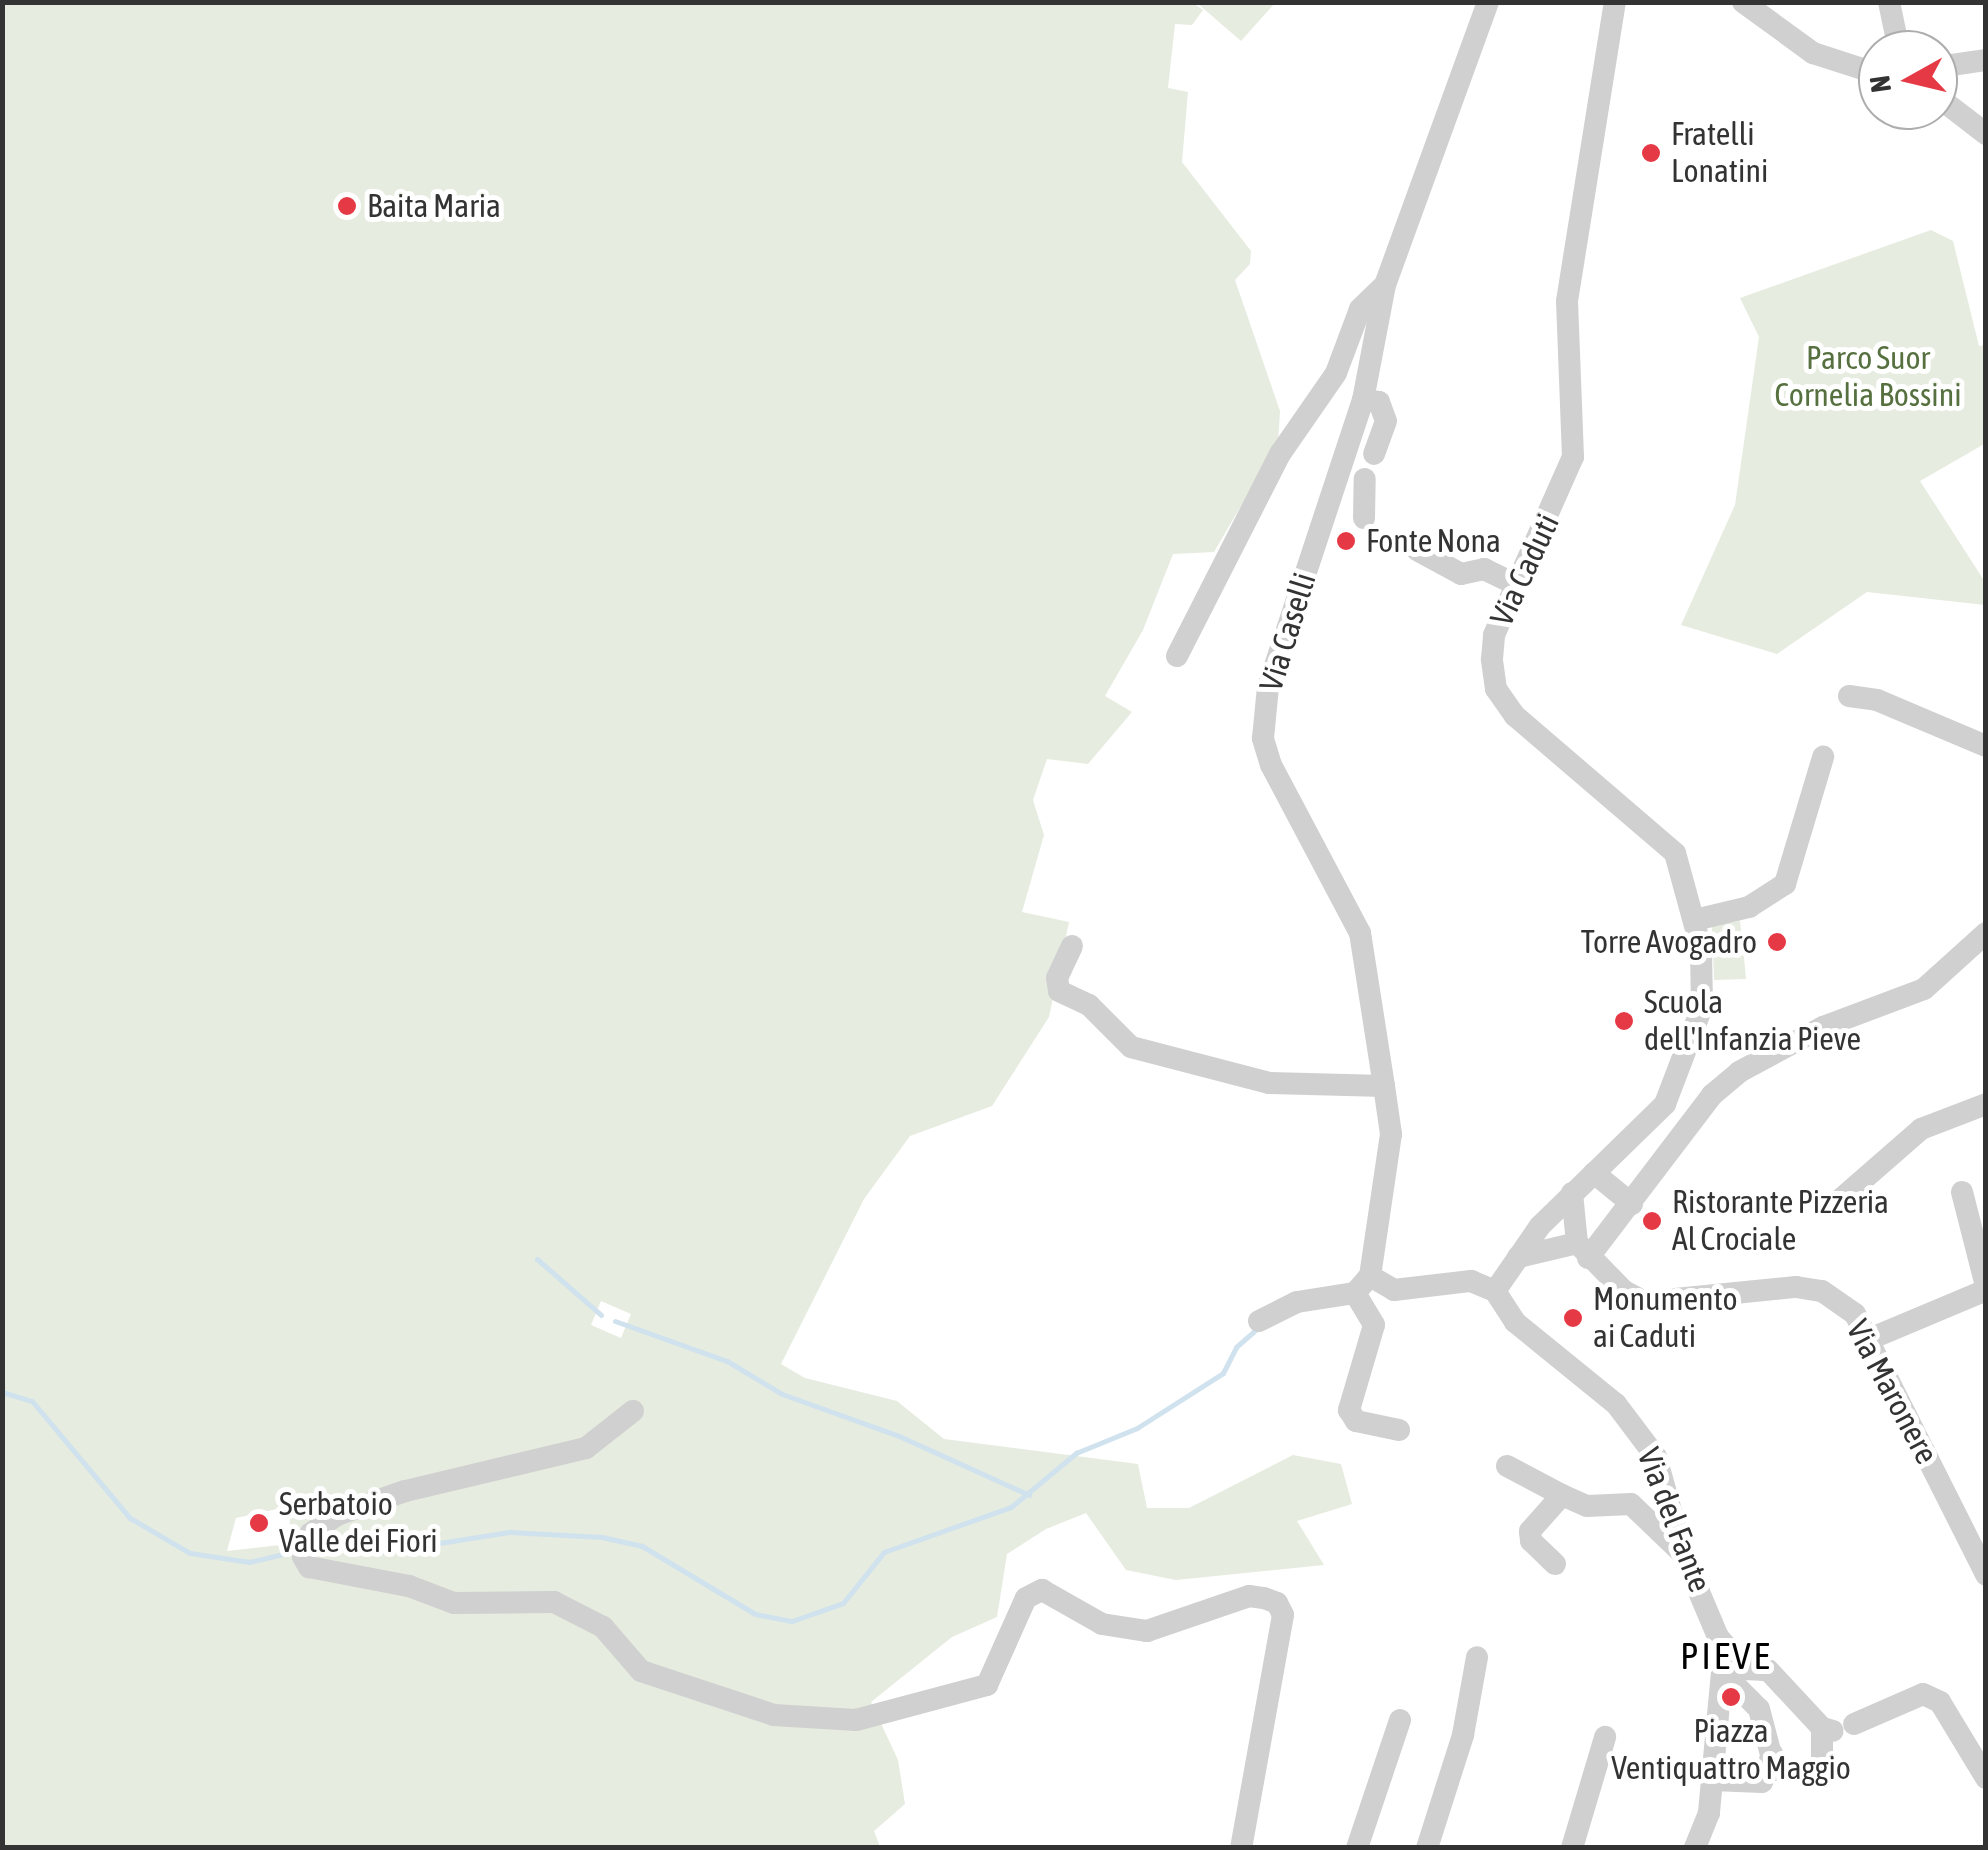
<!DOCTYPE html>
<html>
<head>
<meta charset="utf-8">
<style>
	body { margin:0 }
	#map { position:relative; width:1988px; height:1850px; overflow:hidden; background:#fff; font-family:"Asap Condensed",sans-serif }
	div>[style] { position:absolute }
	.green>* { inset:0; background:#e6ecdf }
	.stream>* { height:5px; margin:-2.5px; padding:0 2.5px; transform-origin:2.5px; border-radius:2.5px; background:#cfe2ee }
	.minor>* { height:22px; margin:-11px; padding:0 11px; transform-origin:11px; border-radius:11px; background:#d0d0d0 }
	.dots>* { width:28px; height:28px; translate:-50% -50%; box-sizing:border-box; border:5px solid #fff; border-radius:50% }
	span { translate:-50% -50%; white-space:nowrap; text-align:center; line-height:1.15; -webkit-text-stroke:10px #fff; paint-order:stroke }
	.poi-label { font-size:32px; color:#333 }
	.left { translate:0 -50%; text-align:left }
	.right { translate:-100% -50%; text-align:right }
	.park-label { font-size:32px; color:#56703f }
	.street-label { font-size:32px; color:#333 }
	.quarter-label { font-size:38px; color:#000; letter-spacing:2.5px }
	.frame { position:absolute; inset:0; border:5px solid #333; pointer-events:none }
	.north { position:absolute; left:1858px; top:30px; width:100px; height:100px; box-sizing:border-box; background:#fff; border:2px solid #adadad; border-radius:50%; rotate:262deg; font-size:28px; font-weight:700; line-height:40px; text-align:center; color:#333 }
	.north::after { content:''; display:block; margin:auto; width:35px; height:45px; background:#e63946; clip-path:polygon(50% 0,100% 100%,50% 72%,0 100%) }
</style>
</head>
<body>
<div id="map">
	<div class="green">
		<i style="clip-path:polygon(evenodd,3px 3px,1193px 3px,1203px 10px,1192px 25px,1175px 24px,1168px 88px,1188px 92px,1182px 162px,1251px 251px,1250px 264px,1235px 280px,1280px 411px,1278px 443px,1214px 552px,1173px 554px,1143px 630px,1105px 696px,1132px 712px,1088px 764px,1047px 759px,1033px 800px,1044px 835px,1022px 912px,1069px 922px,1049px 1017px,992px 1106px,910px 1136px,864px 1199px,781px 1364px,805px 1378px,897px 1401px,944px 1439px,1138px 1464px,1147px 1508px,1189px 1508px,1293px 1455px,1341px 1464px,1352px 1504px,1297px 1521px,1324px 1565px,1176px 1580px,1126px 1570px,1086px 1513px,1046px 1529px,1007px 1554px,997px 1617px,952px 1637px,871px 1702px,898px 1760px,905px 1804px,874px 1831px,880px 1847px,3px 1848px,3px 3px,601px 1301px,631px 1314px,621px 1338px,591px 1325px,601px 1301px,3px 3px,291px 1506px,288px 1544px,227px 1551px,236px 1518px,291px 1506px)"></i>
		<i style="clip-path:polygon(1197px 3px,1275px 3px,1241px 41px)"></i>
		<i style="clip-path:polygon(1931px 230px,1953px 241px,1979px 346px,1985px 345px,1986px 443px,1920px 481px,1985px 582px,1985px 605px,1867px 592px,1777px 654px,1681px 625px,1735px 505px,1759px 337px,1740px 298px)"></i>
		<i style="clip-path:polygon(1740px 921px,1742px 940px,1712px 938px,1712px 926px)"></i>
		<i style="clip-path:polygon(1743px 947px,1746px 979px,1714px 980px,1713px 950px,1735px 953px)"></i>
	</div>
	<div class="stream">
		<i style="left:537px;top:1259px;width:85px;rotate:41.2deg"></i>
		<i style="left:615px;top:1321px;width:119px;rotate:19.7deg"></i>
		<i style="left:727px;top:1361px;width:64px;rotate:31deg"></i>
		<i style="left:782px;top:1394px;width:124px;rotate:19.7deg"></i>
		<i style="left:899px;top:1436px;width:143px;rotate:24.4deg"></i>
		<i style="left:2px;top:1392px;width:31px;rotate:17deg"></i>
		<i style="left:32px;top:1401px;width:153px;rotate:50.1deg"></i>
		<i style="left:130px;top:1518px;width:69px;rotate:30.3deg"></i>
		<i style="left:190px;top:1553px;width:60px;rotate:8.7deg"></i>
		<i style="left:249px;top:1562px;width:48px;rotate:-13.2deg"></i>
		<i style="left:316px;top:1546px;width:60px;rotate:6.7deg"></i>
		<i style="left:376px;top:1553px;width:135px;rotate:-9deg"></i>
		<i style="left:509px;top:1532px;width:93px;rotate:3.1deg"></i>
		<i style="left:602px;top:1537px;width:41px;rotate:12.7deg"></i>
		<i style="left:642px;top:1546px;width:132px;rotate:31deg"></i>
		<i style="left:755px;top:1614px;width:38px;rotate:11deg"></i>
		<i style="left:792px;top:1621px;width:54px;rotate:-19.4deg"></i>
		<i style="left:843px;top:1603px;width:65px;rotate:-51.2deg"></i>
		<i style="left:884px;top:1552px;width:135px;rotate:-19.5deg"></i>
		<i style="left:1011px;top:1507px;width:85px;rotate:-39.7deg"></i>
		<i style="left:1076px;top:1453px;width:66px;rotate:-22.3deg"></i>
		<i style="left:1137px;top:1428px;width:102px;rotate:-32.6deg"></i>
		<i style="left:1223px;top:1373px;width:29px;rotate:-63deg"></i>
		<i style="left:1236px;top:1347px;width:29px;rotate:-41deg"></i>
	</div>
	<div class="minor">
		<i style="left:1743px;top:2px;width:87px;rotate:36.1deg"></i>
		<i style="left:1813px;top:53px;width:68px;rotate:17.9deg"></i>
		<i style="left:1889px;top:2px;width:49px;rotate:78.2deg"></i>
		<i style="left:1938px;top:67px;width:49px;rotate:-8.3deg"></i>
		<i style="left:1938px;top:97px;width:61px;rotate:37.6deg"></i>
		<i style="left:1363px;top:400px;width:16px;rotate:7deg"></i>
		<i style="left:1379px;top:402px;width:20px;rotate:70deg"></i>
		<i style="left:1386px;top:421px;width:35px;rotate:110deg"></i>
		<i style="left:1364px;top:518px;width:39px;rotate:-89deg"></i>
		<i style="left:1417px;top:550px;width:50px;rotate:28.6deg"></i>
		<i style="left:1461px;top:574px;width:24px;rotate:-12deg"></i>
		<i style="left:1484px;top:569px;width:34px;rotate:26deg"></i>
		<i style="left:1177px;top:656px;width:227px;rotate:-63deg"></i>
		<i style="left:1280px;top:454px;width:98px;rotate:-55.3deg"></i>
		<i style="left:1336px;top:373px;width:68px;rotate:-69.4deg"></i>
		<i style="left:1360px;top:309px;width:32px;rotate:-44deg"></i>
		<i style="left:1849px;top:696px;width:28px;rotate:8deg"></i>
		<i style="left:1877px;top:700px;width:118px;rotate:22.9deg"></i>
		<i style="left:1695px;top:920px;width:56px;rotate:-13.5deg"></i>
		<i style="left:1749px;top:907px;width:43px;rotate:-32.6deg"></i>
		<i style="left:1785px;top:884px;width:133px;rotate:-73.3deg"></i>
		<i style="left:1072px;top:946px;width:35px;rotate:115deg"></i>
		<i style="left:1057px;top:978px;width:13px;rotate:81deg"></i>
		<i style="left:1059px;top:991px;width:33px;rotate:25deg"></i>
		<i style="left:1089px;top:1005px;width:59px;rotate:45deg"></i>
		<i style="left:1131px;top:1047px;width:143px;rotate:14.6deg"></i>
		<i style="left:1269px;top:1083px;width:115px;rotate:1.5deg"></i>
		<i style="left:1384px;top:1086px;width:49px;rotate:81.7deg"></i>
		<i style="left:1391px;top:1134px;width:144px;rotate:98.4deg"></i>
		<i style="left:1384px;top:1086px;width:155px;rotate:-98.9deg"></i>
		<i style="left:1360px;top:933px;width:190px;rotate:-117.9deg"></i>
		<i style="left:1271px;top:765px;width:28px;rotate:-107deg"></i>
		<i style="left:1263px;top:738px;width:51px;rotate:-84.4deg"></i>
		<i style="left:1268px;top:687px;width:302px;rotate:-71.7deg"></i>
		<i style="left:1363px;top:400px;width:117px;rotate:-79.2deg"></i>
		<i style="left:1385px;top:285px;width:301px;rotate:-70deg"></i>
		<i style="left:1594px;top:1173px;width:49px;rotate:39.2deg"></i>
		<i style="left:1962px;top:1192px;width:97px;rotate:75.7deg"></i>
		<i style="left:1572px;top:1193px;width:50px;rotate:84.3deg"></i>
		<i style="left:1577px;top:1243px;width:67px;rotate:45.6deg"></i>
		<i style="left:1624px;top:1291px;width:24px;rotate:28deg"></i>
		<i style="left:1645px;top:1302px;width:152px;rotate:-5.7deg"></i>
		<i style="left:1796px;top:1287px;width:26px;rotate:9deg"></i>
		<i style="left:1822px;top:1291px;width:40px;rotate:34.9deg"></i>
		<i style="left:1855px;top:1314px;width:292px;rotate:63.3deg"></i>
		<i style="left:1834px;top:1205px;width:116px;rotate:-41.1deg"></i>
		<i style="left:1921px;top:1129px;width:70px;rotate:-21deg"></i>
		<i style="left:1518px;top:1257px;width:61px;rotate:-13.3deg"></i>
		<i style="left:1588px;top:1258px;width:205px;rotate:-52.7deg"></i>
		<i style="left:1712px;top:1095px;width:35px;rotate:-40deg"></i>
		<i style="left:1739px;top:1072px;width:95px;rotate:-28.2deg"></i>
		<i style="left:1823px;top:1027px;width:108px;rotate:-20.6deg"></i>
		<i style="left:1924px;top:989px;width:84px;rotate:-42.1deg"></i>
		<i style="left:1495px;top:1291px;width:79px;rotate:-55.3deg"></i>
		<i style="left:1540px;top:1226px;width:175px;rotate:-44.3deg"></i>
		<i style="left:1665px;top:1104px;width:104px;rotate:-69.1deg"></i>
		<i style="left:1702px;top:1007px;width:59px;rotate:-91deg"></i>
		<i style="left:1701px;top:948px;width:98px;rotate:-105.3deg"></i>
		<i style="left:1675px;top:853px;width:211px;rotate:-139.4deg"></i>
		<i style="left:1515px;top:716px;width:33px;rotate:-125deg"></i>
		<i style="left:1496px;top:689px;width:30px;rotate:-98deg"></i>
		<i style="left:1492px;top:659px;width:24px;rotate:-85deg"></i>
		<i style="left:1494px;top:635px;width:195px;rotate:-66.1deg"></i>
		<i style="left:1573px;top:457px;width:156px;rotate:-92.2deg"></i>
		<i style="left:1567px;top:301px;width:303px;rotate:-80.9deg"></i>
		<i style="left:1495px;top:1291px;width:37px;rotate:57deg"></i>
		<i style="left:1515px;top:1322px;width:130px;rotate:39.1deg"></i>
		<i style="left:1616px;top:1404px;width:66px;rotate:53deg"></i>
		<i style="left:1656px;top:1457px;width:101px;rotate:74.4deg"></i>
		<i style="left:1683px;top:1554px;width:90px;rotate:67.1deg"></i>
		<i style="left:1718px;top:1637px;width:35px;rotate:83deg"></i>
		<i style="left:1722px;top:1672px;width:142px;rotate:95.3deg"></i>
		<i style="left:1709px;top:1813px;width:38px;rotate:112deg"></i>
		<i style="left:1355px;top:1293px;width:37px;rotate:59deg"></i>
		<i style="left:1374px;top:1325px;width:89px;rotate:106.4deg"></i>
		<i style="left:1349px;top:1410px;width:13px;rotate:58deg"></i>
		<i style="left:1356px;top:1421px;width:44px;rotate:11.8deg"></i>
		<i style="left:1259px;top:1321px;width:42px;rotate:-26.6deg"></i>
		<i style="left:1297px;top:1302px;width:59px;rotate:-8.8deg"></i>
		<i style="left:1355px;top:1293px;width:23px;rotate:-49deg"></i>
		<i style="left:1370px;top:1276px;width:28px;rotate:30deg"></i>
		<i style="left:1394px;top:1290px;width:78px;rotate:-6.7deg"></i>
		<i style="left:1471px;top:1281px;width:26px;rotate:23deg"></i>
		<i style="left:1872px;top:1338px;width:124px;rotate:-22.8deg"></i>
		<i style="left:633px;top:1411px;width:60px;rotate:141.8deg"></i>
		<i style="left:586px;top:1448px;width:186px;rotate:166.6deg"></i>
		<i style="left:405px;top:1491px;width:72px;rotate:160.6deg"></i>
		<i style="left:337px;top:1515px;width:32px;rotate:145deg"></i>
		<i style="left:311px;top:1533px;width:25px;rotate:108deg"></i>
		<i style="left:303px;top:1557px;width:12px;rotate:59deg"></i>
		<i style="left:309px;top:1567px;width:102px;rotate:10.8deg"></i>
		<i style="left:409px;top:1586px;width:48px;rotate:20.7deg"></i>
		<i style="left:454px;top:1603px;width:100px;rotate:-0.6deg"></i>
		<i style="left:554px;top:1602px;width:55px;rotate:27deg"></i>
		<i style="left:603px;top:1627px;width:58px;rotate:49.2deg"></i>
		<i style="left:641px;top:1671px;width:140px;rotate:18.3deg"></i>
		<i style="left:774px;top:1715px;width:82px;rotate:3.5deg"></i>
		<i style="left:856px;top:1720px;width:136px;rotate:-15deg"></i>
		<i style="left:987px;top:1685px;width:95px;rotate:-65.9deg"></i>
		<i style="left:1026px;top:1598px;width:18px;rotate:-27deg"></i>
		<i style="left:1042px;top:1590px;width:69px;rotate:29.5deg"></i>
		<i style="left:1102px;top:1624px;width:46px;rotate:8.8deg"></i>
		<i style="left:1147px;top:1631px;width:108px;rotate:-18.9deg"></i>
		<i style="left:1249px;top:1596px;width:15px;rotate:8deg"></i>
		<i style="left:1264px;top:1598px;width:14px;rotate:21deg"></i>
		<i style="left:1277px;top:1603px;width:13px;rotate:63deg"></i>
		<i style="left:1283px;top:1615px;width:237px;rotate:100.2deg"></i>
		<i style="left:1507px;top:1466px;width:62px;rotate:27.8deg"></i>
		<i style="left:1555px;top:1564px;width:33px;rotate:-136deg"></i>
		<i style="left:1531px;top:1541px;width:10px;rotate:-96deg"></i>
		<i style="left:1530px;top:1531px;width:48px;rotate:-48.4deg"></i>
		<i style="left:1562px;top:1495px;width:27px;rotate:24deg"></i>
		<i style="left:1587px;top:1506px;width:44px;rotate:-2.6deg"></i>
		<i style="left:1631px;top:1504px;width:72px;rotate:43.9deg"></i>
		<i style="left:1718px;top:1637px;width:43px;rotate:48.8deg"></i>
		<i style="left:1746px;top:1669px;width:22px;rotate:3deg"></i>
		<i style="left:1768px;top:1670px;width:79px;rotate:47deg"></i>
		<i style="left:1822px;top:1728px;width:11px;rotate:15deg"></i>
		<i style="left:1722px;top:1672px;width:52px;rotate:45deg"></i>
		<i style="left:1759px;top:1709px;width:63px;rotate:75.3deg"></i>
		<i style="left:1854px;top:1724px;width:75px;rotate:-23.5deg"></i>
		<i style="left:1923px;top:1694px;width:19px;rotate:25deg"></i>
		<i style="left:1940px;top:1702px;width:89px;rotate:58.8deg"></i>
		<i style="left:1822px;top:1774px;width:46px;rotate:-90deg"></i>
		<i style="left:1712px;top:1780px;width:50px;rotate:2.3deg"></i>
		<i style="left:1762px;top:1782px;width:30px;rotate:-70deg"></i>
		<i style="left:1357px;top:1848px;width:135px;rotate:-71.4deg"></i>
		<i style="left:1427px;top:1848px;width:119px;rotate:-72.3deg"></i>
		<i style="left:1463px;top:1735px;width:79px;rotate:-79.8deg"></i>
		<i style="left:1572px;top:1848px;width:116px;rotate:-73.4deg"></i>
	</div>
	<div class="dots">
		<i style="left:1651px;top:153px;background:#e63946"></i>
		<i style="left:347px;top:206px;background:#e63946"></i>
		<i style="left:1346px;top:541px;background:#e63946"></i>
		<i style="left:1777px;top:942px;background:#e63946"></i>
		<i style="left:1624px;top:1021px;background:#e63946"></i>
		<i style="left:1652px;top:1221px;background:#e63946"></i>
		<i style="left:1573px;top:1318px;background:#e63946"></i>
		<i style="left:259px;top:1523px;background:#e63946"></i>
		<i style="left:1731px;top:1697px;background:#e63946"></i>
	</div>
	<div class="poi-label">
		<span class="left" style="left:1671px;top:153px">Fratelli<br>Lonatini</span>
		<span class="left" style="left:367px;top:206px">Baita Maria</span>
		<span class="left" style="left:1366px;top:541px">Fonte Nona</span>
		<span class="right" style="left:1757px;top:942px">Torre Avogadro</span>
		<span class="left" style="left:1644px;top:1021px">Scuola<br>dell'Infanzia Pieve</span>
		<span class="left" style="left:1672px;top:1221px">Ristorante Pizzeria<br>Al Crociale</span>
		<span class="left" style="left:1593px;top:1318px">Monumento<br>ai Caduti</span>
		<span class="left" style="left:279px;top:1523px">Serbatoio<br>Valle dei Fiori</span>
		<span style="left:1731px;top:1750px">Piazza<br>Ventiquattro Maggio</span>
	</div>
	<div class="park-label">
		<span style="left:1868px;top:377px">Parco Suor<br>Cornelia Bossini</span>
	</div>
	<div class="street-label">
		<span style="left:1525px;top:570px;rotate:-65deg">Via Caduti</span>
		<span style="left:1288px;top:632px;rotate:-73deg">Via Caselli</span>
		<span style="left:1892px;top:1392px;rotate:62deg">Via Maronere</span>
		<span style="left:1674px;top:1520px;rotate:69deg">Via del Fante</span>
	</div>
	<div class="quarter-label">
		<span style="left:1726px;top:1656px">PIEVE</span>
	</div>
	<div class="frame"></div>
	<div class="north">N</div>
</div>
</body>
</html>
